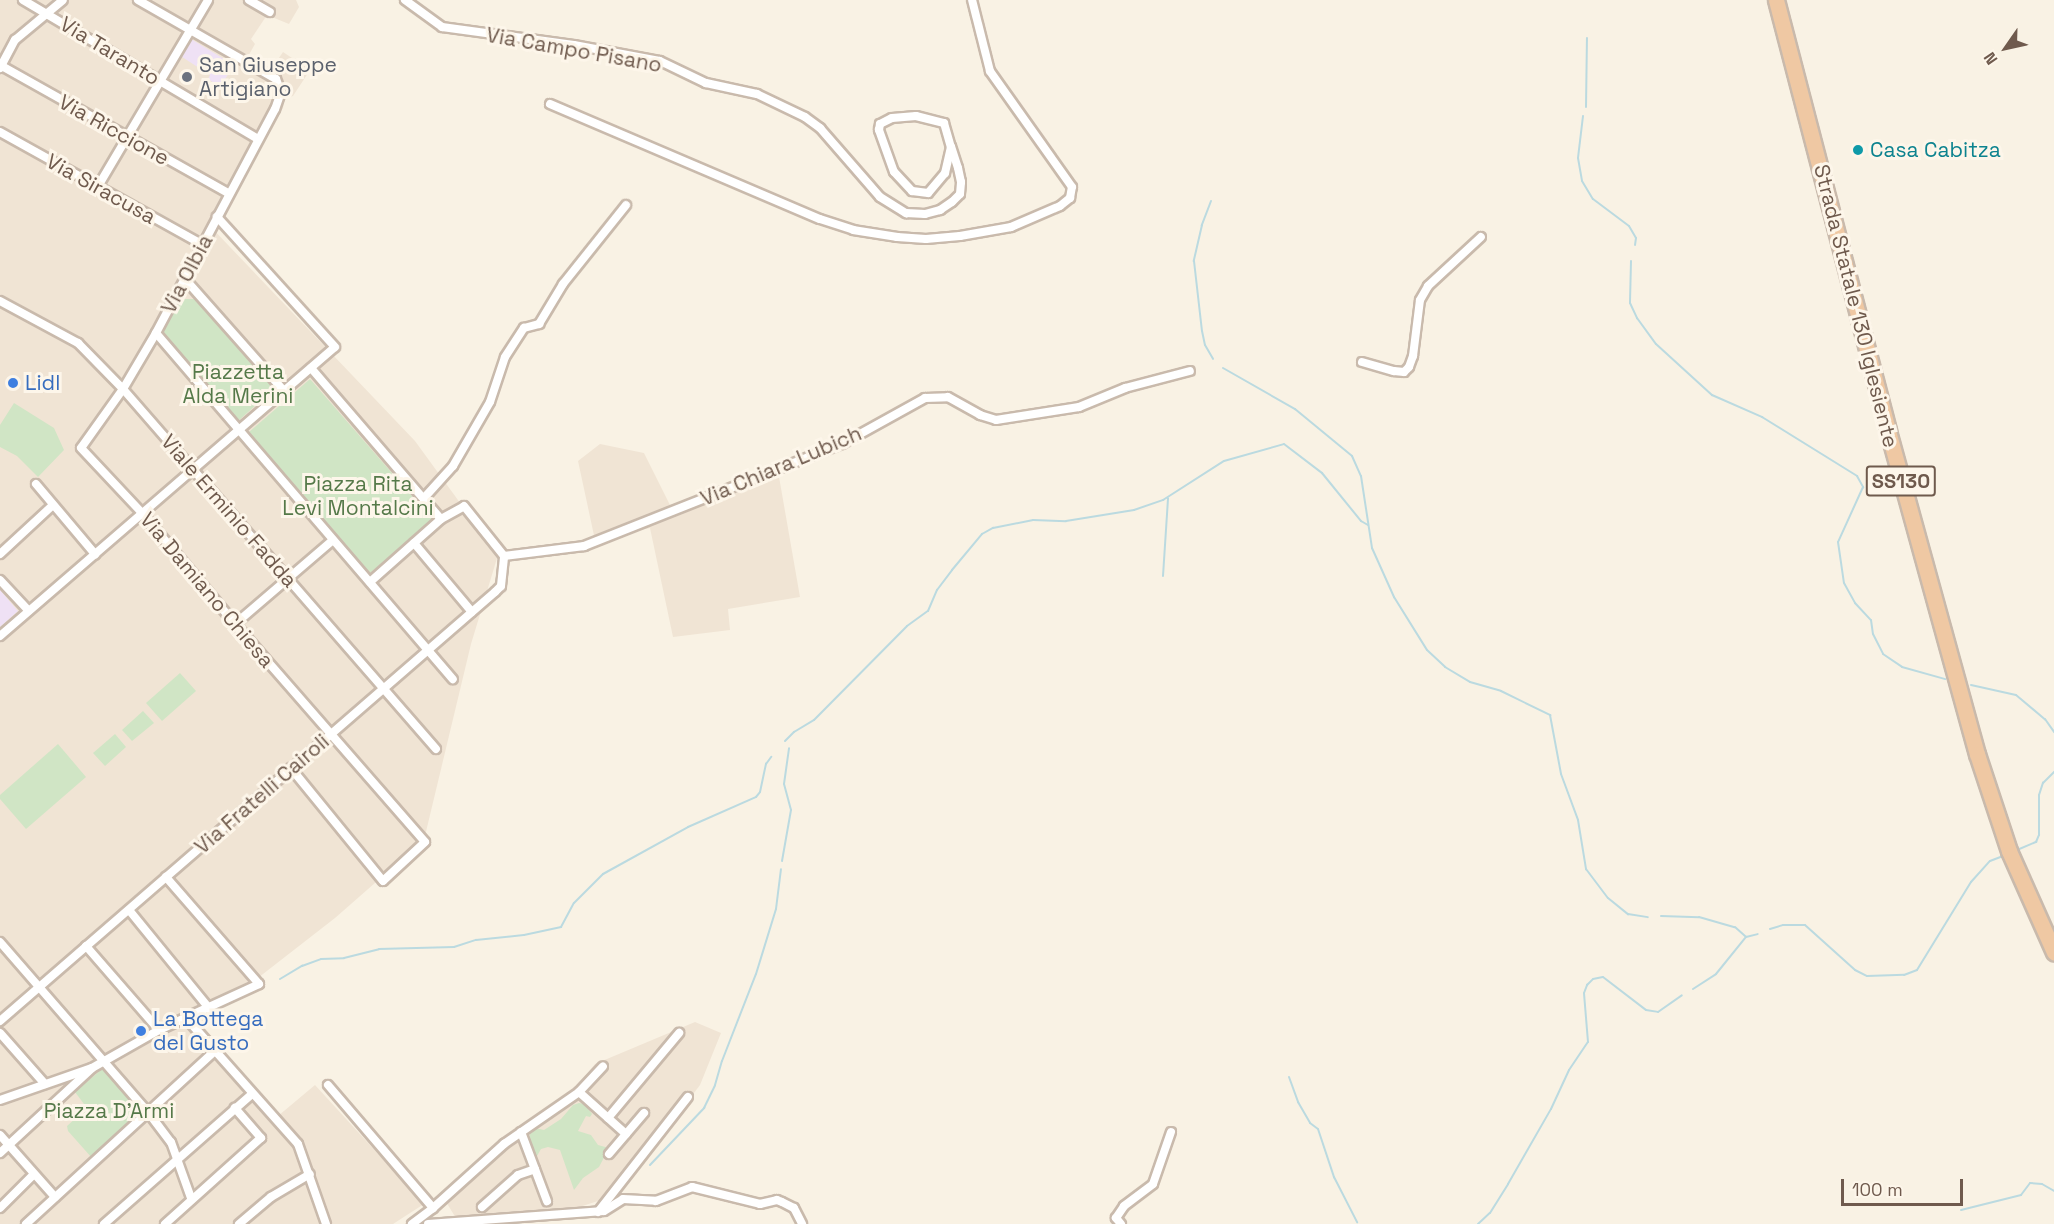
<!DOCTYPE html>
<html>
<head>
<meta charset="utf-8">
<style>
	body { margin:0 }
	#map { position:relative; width:2054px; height:1224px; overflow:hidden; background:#f9f2e4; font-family:"Space Grotesk",sans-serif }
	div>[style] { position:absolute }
	.residential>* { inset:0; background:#f0e4d4 }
	.education>* { inset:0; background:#efe1f5 }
	.green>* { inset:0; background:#d0e5c5 }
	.stream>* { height:2px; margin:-1px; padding:0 1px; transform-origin:1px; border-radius:1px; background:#bbdae0 }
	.roads { filter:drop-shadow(2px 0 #c9baac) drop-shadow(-2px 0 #c9baac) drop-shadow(0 2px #c9baac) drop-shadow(0 -2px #c9baac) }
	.minor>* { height:8px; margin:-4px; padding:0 4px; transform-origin:4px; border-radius:4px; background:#fff }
	.trunk>* { height:15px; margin:-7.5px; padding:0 7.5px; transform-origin:7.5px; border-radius:7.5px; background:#efc8a3 }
	.dots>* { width:16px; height:16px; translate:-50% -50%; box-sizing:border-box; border:3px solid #fdf6ea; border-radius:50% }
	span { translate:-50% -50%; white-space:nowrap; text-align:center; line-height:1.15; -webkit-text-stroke:6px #fdf6ea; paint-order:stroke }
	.shield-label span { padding:2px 4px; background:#fdf6ea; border:2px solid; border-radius:4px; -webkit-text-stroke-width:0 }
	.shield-label { font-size:20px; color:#6f5a4d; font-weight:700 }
	.street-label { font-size:21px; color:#6f5a4d }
	.worship-label { font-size:21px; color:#5b616d }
	.left { translate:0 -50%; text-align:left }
	.culture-label { font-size:21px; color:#0d838f }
	.park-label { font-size:21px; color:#557949 }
	.shop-label { font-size:21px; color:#366cbe }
	.north { position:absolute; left:1976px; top:18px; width:60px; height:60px; -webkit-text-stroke:4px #fdf6ea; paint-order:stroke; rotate:236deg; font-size:16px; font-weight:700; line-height:24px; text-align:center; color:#6f5a4d }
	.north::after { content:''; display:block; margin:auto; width:21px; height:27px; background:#6f5a4d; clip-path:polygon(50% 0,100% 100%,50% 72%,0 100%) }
	.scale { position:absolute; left:1841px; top:1179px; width:122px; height:27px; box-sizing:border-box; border:3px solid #6f5a4d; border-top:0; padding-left:8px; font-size:18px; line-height:21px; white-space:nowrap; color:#6f5a4d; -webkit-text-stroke:4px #fdf6ea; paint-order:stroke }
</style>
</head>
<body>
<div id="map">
	<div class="residential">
		<i style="clip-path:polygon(0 0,296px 0,299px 7px,289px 24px,267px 15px,251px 39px,255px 44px,246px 60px,268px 74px,283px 52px,310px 70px,293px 96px,285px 98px,283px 108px,209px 225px,415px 441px,498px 555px,471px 644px,424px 840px,335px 918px,200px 1023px,278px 1116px,315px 1085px,424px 1204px,393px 1224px,0 1224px)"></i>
		<i style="clip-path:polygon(600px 444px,644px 453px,670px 505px,778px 471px,800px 597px,728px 609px,730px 630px,673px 637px,650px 528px,595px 540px,578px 461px)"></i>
		<i style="clip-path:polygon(695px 1022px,721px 1033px,700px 1085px,623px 1187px,607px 1206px,598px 1201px,548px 1217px,459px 1223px,443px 1197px,531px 1119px,572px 1092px,595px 1064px)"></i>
	</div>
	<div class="education">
		<i style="clip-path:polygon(191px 39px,234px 65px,220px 87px,208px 79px,210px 75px,179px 55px)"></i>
		<i style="clip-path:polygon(0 590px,18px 611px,0 627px)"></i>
	</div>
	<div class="green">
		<i style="clip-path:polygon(184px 299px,195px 299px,274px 389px,237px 422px,161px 332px,175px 305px)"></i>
		<i style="clip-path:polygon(310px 379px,433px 520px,370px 573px,249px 432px)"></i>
		<i style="clip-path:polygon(14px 403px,54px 428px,64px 450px,38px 477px,17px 456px,0 447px,0 425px)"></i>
		<i style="clip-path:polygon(180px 673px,196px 691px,162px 721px,146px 703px)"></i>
		<i style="clip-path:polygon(143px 711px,154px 723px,132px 741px,122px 730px)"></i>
		<i style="clip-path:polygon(115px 734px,126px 747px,105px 766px,93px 753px)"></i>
		<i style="clip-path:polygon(58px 744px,86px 777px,26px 829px,0 799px,0 795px)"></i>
		<i style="clip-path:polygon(102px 1069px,141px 1113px,92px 1158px,68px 1131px,67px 1126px,87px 1108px,75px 1092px)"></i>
		<i style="clip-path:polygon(579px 1103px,585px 1104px,592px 1114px,590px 1117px,586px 1116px,578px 1131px,591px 1135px,598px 1145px,609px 1148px,599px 1167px,583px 1178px,574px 1190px,560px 1150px,548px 1147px,541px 1149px,537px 1156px,534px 1155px,529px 1138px,531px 1130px,535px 1128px,544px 1130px,561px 1119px,573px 1105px)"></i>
	</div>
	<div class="stream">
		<i style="left:1586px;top:107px;width:69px;rotate:-89.2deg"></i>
		<i style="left:1583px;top:116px;width:42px;rotate:96.8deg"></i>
		<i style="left:1578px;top:158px;width:23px;rotate:80deg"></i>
		<i style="left:1582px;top:181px;width:21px;rotate:59deg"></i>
		<i style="left:1593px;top:199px;width:45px;rotate:36.9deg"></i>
		<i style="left:1629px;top:226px;width:14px;rotate:60deg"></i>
		<i style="left:1636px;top:238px;width:7px;rotate:98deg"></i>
		<i style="left:1211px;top:201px;width:26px;rotate:111deg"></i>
		<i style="left:1202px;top:225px;width:37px;rotate:103deg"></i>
		<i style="left:1194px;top:261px;width:70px;rotate:83.5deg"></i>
		<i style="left:1202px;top:331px;width:14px;rotate:78deg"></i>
		<i style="left:1205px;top:345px;width:16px;rotate:60deg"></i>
		<i style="left:1631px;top:261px;width:42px;rotate:91.4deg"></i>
		<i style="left:1630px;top:303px;width:17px;rotate:65deg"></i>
		<i style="left:1637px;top:318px;width:32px;rotate:54deg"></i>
		<i style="left:1656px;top:344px;width:76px;rotate:42.3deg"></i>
		<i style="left:1712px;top:395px;width:55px;rotate:23.7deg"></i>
		<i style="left:1762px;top:417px;width:112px;rotate:31.8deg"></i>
		<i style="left:1857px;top:476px;width:13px;rotate:61deg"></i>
		<i style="left:1863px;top:487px;width:60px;rotate:114.4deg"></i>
		<i style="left:1838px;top:542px;width:41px;rotate:81.7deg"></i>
		<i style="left:1844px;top:583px;width:23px;rotate:61deg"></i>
		<i style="left:1855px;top:603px;width:23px;rotate:47deg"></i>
		<i style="left:1871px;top:620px;width:14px;rotate:82deg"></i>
		<i style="left:1873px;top:634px;width:22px;rotate:63deg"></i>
		<i style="left:1883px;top:654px;width:23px;rotate:34deg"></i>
		<i style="left:1902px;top:667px;width:45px;rotate:15.6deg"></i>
		<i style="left:1223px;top:368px;width:83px;rotate:29.7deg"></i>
		<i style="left:1295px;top:409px;width:74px;rotate:39.5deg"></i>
		<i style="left:1352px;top:456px;width:22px;rotate:66deg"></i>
		<i style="left:1361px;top:476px;width:73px;rotate:81.3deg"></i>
		<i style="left:1372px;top:548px;width:54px;rotate:65.8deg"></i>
		<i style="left:1394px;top:597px;width:62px;rotate:58.1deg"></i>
		<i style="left:1427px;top:650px;width:25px;rotate:43deg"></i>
		<i style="left:1445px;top:667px;width:29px;rotate:31deg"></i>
		<i style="left:1470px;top:682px;width:32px;rotate:16deg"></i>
		<i style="left:1501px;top:691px;width:55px;rotate:26.1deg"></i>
		<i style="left:1550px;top:715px;width:60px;rotate:79.4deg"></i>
		<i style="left:1561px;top:774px;width:49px;rotate:69.7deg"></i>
		<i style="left:1578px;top:820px;width:50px;rotate:80.7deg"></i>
		<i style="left:1586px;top:869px;width:36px;rotate:53deg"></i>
		<i style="left:1608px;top:898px;width:26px;rotate:39deg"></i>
		<i style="left:1628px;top:914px;width:20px;rotate:9deg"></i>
		<i style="left:1163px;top:576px;width:78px;rotate:-86.3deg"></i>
		<i style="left:1971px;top:685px;width:46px;rotate:12.5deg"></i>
		<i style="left:2016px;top:695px;width:38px;rotate:40deg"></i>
		<i style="left:2045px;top:719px;width:16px;rotate:55deg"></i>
		<i style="left:785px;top:741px;width:13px;rotate:-45deg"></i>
		<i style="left:794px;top:732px;width:23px;rotate:-31deg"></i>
		<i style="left:814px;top:720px;width:132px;rotate:-45.3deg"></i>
		<i style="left:907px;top:626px;width:26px;rotate:-36deg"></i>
		<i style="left:928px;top:611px;width:23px;rotate:-67deg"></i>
		<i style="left:937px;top:590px;width:25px;rotate:-53deg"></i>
		<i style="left:952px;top:570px;width:47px;rotate:-50.2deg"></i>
		<i style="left:982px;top:534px;width:13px;rotate:-29deg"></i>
		<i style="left:993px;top:528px;width:41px;rotate:-11.3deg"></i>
		<i style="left:1033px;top:520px;width:33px;rotate:2deg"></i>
		<i style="left:1066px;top:521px;width:69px;rotate:-9.2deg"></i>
		<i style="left:1134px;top:510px;width:31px;rotate:-19deg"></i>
		<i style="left:1163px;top:500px;width:72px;rotate:-32.6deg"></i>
		<i style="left:1224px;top:461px;width:62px;rotate:-15.8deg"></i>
		<i style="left:1284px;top:444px;width:48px;rotate:37.3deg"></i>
		<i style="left:1322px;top:473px;width:62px;rotate:50.9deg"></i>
		<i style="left:1361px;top:521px;width:8px;rotate:30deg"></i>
		<i style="left:2017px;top:850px;width:21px;rotate:-23deg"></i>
		<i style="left:2036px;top:842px;width:8px;rotate:-67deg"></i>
		<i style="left:2039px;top:835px;width:40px;rotate:-90deg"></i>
		<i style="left:2039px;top:795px;width:13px;rotate:-72deg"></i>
		<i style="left:2043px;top:783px;width:16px;rotate:-45deg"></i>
		<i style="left:782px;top:861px;width:52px;rotate:-80deg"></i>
		<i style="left:791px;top:810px;width:27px;rotate:-105deg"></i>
		<i style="left:784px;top:784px;width:36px;rotate:-82deg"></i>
		<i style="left:1661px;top:916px;width:38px;rotate:2deg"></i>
		<i style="left:1699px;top:917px;width:37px;rotate:16deg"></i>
		<i style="left:1735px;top:927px;width:15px;rotate:42deg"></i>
		<i style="left:1746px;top:937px;width:12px;rotate:-14deg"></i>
		<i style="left:1770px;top:929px;width:14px;rotate:-17deg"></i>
		<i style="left:1783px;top:925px;width:22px"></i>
		<i style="left:1805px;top:925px;width:67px;rotate:42deg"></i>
		<i style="left:1855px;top:970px;width:13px;rotate:27deg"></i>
		<i style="left:1867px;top:976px;width:37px;rotate:-2deg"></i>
		<i style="left:1904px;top:975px;width:14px;rotate:-21deg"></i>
		<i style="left:1917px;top:970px;width:103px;rotate:-58.5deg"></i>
		<i style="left:1971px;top:882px;width:28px;rotate:-48deg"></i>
		<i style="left:1990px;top:861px;width:14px;rotate:-21deg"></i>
		<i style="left:280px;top:979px;width:26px;rotate:-31deg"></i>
		<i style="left:302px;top:966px;width:20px;rotate:-20deg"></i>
		<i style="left:321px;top:959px;width:23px;rotate:-2deg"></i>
		<i style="left:344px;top:958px;width:36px;rotate:-14deg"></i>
		<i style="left:379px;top:949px;width:75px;rotate:-1.5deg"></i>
		<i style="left:454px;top:947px;width:23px;rotate:-18deg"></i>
		<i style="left:476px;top:940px;width:48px;rotate:-5.9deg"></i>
		<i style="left:524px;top:935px;width:38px;rotate:-12deg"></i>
		<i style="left:561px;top:927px;width:27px;rotate:-62deg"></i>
		<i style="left:574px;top:903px;width:41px;rotate:-45deg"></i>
		<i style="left:603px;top:874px;width:97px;rotate:-28.9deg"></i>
		<i style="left:688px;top:827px;width:74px;rotate:-23.8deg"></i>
		<i style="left:756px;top:797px;width:6px;rotate:-51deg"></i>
		<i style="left:760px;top:792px;width:29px;rotate:-78deg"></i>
		<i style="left:766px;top:764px;width:9px;rotate:-54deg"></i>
		<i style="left:1693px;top:989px;width:27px;rotate:-33deg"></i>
		<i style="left:1716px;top:974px;width:48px;rotate:-51deg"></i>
		<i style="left:1289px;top:1077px;width:27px;rotate:70deg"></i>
		<i style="left:1298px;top:1102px;width:24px;rotate:60deg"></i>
		<i style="left:1310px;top:1123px;width:10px;rotate:37deg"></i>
		<i style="left:1318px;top:1129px;width:51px;rotate:71.6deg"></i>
		<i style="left:1334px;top:1177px;width:51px;rotate:62.9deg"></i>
		<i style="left:650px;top:1165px;width:79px;rotate:-46.5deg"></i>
		<i style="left:704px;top:1108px;width:25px;rotate:-64deg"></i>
		<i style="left:715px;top:1085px;width:25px;rotate:-74deg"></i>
		<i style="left:722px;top:1061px;width:93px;rotate:-68.7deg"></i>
		<i style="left:756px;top:974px;width:68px;rotate:-72.9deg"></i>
		<i style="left:776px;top:909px;width:40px;rotate:-82.9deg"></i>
		<i style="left:1961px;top:1210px;width:62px;rotate:-14deg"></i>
		<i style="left:2021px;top:1195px;width:15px;rotate:-53deg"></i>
		<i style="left:2030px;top:1183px;width:12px;rotate:5deg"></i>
		<i style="left:2042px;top:1184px;width:14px;rotate:30deg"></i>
		<i style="left:1478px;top:1224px;width:16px;rotate:-43deg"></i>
		<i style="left:1490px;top:1213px;width:34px;rotate:-58deg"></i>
		<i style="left:1508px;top:1184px;width:86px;rotate:-60.2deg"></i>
		<i style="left:1551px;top:1109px;width:43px;rotate:-65.2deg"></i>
		<i style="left:1569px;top:1070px;width:34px;rotate:-56deg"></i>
		<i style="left:1588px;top:1042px;width:49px;rotate:-94.7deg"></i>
		<i style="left:1584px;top:993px;width:9px;rotate:-69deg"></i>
		<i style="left:1587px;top:985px;width:8px;rotate:-45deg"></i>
		<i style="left:1593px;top:979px;width:10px;rotate:-11deg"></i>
		<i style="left:1603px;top:977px;width:54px;rotate:37.5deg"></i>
		<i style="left:1646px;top:1010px;width:12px;rotate:9deg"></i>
		<i style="left:1658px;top:1012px;width:29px;rotate:-35deg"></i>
	</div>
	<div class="roads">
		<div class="minor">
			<i style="left:23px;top:0;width:273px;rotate:30.6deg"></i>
			<i style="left:138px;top:0;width:159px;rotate:29.8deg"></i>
			<i style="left:276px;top:79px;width:14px;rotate:69deg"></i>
			<i style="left:281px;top:92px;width:18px;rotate:109deg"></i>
			<i style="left:275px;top:109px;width:254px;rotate:118deg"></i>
			<i style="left:156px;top:333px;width:65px;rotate:120.5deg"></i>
			<i style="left:123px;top:389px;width:72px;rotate:125.4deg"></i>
			<i style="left:81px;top:448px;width:89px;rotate:46.8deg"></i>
			<i style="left:142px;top:513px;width:145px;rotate:50deg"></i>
			<i style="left:235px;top:624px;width:289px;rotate:48.9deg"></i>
			<i style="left:425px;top:842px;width:57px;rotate:137.1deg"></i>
			<i style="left:383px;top:881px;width:146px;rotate:-129.2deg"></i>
			<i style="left:249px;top:0;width:24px;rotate:30deg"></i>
			<i style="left:405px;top:0;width:46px;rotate:36.1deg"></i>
			<i style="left:442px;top:27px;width:133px;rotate:7.8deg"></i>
			<i style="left:574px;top:45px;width:87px;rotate:10.5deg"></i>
			<i style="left:660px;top:61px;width:51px;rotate:25.6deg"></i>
			<i style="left:706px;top:83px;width:52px;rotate:12.2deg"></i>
			<i style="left:757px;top:94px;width:53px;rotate:25.6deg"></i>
			<i style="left:805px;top:117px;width:19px;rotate:36deg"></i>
			<i style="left:820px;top:128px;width:91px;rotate:49deg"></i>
			<i style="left:880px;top:197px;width:31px;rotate:32deg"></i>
			<i style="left:906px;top:213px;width:19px;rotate:3deg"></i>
			<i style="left:925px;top:214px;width:16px;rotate:-15deg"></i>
			<i style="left:940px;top:210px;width:14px;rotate:-34deg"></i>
			<i style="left:952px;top:202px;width:11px;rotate:-45deg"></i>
			<i style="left:960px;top:194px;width:12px;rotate:-85deg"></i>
			<i style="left:961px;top:182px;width:14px;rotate:-102deg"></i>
			<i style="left:958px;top:168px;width:22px;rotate:-108deg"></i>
			<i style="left:951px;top:147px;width:27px;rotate:103deg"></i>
			<i style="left:945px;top:173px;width:26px;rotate:130deg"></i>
			<i style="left:928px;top:193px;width:16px;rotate:-173deg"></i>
			<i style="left:912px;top:191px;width:26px;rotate:-133deg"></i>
			<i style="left:894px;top:172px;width:45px;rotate:-109.7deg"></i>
			<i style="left:879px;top:130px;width:6px;rotate:-81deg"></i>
			<i style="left:880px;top:124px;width:13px;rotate:-27deg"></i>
			<i style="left:892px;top:118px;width:24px;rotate:-5deg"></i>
			<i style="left:916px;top:116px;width:29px;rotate:14deg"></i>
			<i style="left:944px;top:123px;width:25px;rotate:74deg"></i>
			<i style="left:0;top:65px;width:261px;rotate:29.3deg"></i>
			<i style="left:0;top:68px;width:32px;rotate:-62deg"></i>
			<i style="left:15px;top:40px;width:62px;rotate:-39.8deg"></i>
			<i style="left:550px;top:104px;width:293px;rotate:23.1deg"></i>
			<i style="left:820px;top:219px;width:35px;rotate:18deg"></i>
			<i style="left:853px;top:230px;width:45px;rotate:9deg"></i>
			<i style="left:897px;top:237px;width:29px;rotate:4deg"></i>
			<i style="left:926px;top:239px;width:34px;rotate:-5deg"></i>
			<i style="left:960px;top:236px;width:52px;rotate:-10deg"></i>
			<i style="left:1011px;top:227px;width:53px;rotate:-23.2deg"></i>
			<i style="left:1060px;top:206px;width:13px;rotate:-39deg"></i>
			<i style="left:1070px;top:198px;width:11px;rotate:-80deg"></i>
			<i style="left:1072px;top:187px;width:142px;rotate:-125.3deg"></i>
			<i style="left:990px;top:71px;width:73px;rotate:-104.2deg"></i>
			<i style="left:0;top:132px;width:232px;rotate:29.1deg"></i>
			<i style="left:97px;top:188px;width:218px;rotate:-59.4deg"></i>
			<i style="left:185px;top:279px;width:149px;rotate:48.5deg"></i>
			<i style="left:0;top:301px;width:89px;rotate:28.3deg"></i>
			<i style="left:78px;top:343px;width:64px;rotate:45.6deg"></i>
			<i style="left:123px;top:389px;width:477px;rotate:49deg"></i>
			<i style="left:156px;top:333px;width:456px;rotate:49.4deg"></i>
			<i style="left:1362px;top:362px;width:33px;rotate:16deg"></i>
			<i style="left:1394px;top:371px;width:10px;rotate:6deg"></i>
			<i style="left:1404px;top:372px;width:7px;rotate:-45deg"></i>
			<i style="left:1409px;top:367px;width:12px;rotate:-70deg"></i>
			<i style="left:1413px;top:356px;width:56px;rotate:-82.9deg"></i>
			<i style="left:1420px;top:300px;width:16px;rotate:-60deg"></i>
			<i style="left:1428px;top:286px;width:72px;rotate:-42.8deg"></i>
			<i style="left:311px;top:368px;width:199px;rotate:49.3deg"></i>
			<i style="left:36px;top:484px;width:92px;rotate:49.9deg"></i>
			<i style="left:424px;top:498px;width:43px;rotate:-47.8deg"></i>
			<i style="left:453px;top:466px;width:74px;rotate:-60deg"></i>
			<i style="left:490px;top:402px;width:47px;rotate:-71.6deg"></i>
			<i style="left:505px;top:357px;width:35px;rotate:-57deg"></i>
			<i style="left:524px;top:328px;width:16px;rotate:-15deg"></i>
			<i style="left:539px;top:324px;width:47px;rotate:-59deg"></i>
			<i style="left:563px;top:284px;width:101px;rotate:-51.4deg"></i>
			<i style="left:414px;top:543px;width:90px;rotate:50deg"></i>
			<i style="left:0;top:554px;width:72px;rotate:-42.8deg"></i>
			<i style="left:504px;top:556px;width:81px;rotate:-7.1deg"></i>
			<i style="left:584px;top:546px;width:277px;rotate:-21.6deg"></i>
			<i style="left:842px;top:444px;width:95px;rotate:-29deg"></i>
			<i style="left:925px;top:398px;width:23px;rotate:-2deg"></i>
			<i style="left:948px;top:397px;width:37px;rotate:29deg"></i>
			<i style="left:980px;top:415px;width:17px;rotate:17deg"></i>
			<i style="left:996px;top:420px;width:84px;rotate:-8.9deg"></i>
			<i style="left:1079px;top:407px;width:50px;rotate:-22.4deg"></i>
			<i style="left:1125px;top:388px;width:67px;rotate:-14.7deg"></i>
			<i style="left:0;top:580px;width:42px;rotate:46.9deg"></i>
			<i style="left:370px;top:582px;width:95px;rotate:-41.6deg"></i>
			<i style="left:441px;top:519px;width:26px;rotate:-29deg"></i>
			<i style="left:464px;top:506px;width:64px;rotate:51.3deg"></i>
			<i style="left:235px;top:624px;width:129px;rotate:-40.6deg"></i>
			<i style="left:0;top:636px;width:442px;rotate:-40.8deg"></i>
			<i style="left:335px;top:347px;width:176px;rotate:-132.2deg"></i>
			<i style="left:129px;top:910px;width:127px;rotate:50.8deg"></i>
			<i style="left:0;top:942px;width:225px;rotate:49deg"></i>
			<i style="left:148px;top:1112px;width:38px;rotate:53deg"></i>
			<i style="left:171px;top:1142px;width:59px;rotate:70.3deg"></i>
			<i style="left:86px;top:946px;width:111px;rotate:49deg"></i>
			<i style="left:187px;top:1019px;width:167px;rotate:48.4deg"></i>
			<i style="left:298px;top:1144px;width:85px;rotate:70.7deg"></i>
			<i style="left:0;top:1021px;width:655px;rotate:-40.91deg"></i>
			<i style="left:495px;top:592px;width:8px;rotate:-45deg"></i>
			<i style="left:501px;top:586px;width:30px;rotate:-84deg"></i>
			<i style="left:0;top:1033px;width:68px;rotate:48.6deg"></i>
			<i style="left:328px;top:1085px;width:162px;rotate:49.5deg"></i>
			<i style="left:579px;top:1092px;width:63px;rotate:41.8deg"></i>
			<i style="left:0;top:1100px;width:97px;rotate:-19.2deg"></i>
			<i style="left:608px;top:1118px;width:111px;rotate:-50.1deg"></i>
			<i style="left:521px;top:1132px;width:74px;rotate:69.4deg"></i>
			<i style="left:0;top:1135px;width:83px;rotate:48.4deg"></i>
			<i style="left:0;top:1153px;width:125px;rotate:-42.7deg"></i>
			<i style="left:92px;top:1068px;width:77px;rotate:-29.6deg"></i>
			<i style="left:159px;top:1030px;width:110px;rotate:-24.7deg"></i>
			<i style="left:259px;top:984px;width:142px;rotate:-131deg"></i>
			<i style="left:609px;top:1154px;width:54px;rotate:-49.5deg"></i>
			<i style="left:482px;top:1207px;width:48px;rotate:-41.6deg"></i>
			<i style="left:518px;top:1175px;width:18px;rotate:-19deg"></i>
			<i style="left:0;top:1208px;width:48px;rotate:-45deg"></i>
			<i style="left:598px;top:1212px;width:146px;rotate:-52deg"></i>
			<i style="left:26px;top:1224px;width:256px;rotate:-42.5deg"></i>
			<i style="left:104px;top:1224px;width:197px;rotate:-41.3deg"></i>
			<i style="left:165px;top:1224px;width:129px;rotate:-41.9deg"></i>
			<i style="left:261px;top:1138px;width:40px;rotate:-131deg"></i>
			<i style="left:239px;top:1224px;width:42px;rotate:-40.2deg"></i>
			<i style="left:271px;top:1197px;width:45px;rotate:-30.5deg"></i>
			<i style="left:412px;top:1224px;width:26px;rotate:-37deg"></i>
			<i style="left:433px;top:1208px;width:96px;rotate:-42deg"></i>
			<i style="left:504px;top:1144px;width:91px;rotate:-34.7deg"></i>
			<i style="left:579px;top:1092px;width:35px;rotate:-47deg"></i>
			<i style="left:428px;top:1224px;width:176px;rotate:-4.2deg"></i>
			<i style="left:604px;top:1211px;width:22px;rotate:-32deg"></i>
			<i style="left:623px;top:1199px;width:33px;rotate:3deg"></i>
			<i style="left:656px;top:1201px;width:39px;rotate:-21deg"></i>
			<i style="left:692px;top:1187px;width:70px;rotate:14deg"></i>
			<i style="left:760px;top:1204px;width:17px;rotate:-13deg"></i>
			<i style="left:777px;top:1200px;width:5px;rotate:22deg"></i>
			<i style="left:782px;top:1202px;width:13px;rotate:27deg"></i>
			<i style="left:794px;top:1208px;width:18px;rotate:63deg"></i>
			<i style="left:1121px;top:1224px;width:8px;rotate:-130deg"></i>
			<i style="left:1116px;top:1218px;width:14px;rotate:-56deg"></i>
			<i style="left:1124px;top:1206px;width:36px;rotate:-37deg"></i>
			<i style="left:1153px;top:1184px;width:55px;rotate:-70.9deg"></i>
		</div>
		<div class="trunk">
			<i style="left:1776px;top:0;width:445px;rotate:75.4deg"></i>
			<i style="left:1888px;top:431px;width:335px;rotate:74.6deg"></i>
			<i style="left:1977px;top:754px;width:102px;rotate:71.7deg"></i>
			<i style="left:2009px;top:851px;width:111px;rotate:66deg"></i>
		</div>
	</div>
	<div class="dots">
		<i style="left:187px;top:77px;background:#6b7280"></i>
		<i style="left:1858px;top:150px;background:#0f9aa8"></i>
		<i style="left:13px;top:383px;background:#3f7fe0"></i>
		<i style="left:141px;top:1031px;background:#3f7fe0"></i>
	</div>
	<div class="shield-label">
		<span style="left:1901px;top:481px">SS130</span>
	</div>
	<div class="street-label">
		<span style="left:574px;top:50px;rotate:10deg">Via Campo Pisano</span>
		<span style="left:110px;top:51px;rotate:31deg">Via Taranto</span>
		<span style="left:114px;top:130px;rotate:29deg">Via Riccione</span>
		<span style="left:101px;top:189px;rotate:29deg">Via Siracusa</span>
		<span style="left:187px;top:274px;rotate:-62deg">Via Olbia</span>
		<span style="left:1856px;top:306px;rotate:76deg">Strada Statale 130 Iglesiente</span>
		<span style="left:781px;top:466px;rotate:-23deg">Via Chiara Lubich</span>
		<span style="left:229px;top:511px;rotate:49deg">Viale Erminio Fadda</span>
		<span style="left:207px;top:590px;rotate:50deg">Via Damiano Chiesa</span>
		<span style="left:262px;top:794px;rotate:-41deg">Via Fratelli Cairoli</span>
	</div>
	<div class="worship-label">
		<span class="left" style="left:199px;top:77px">San Giuseppe<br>Artigiano</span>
	</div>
	<div class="culture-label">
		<span class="left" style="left:1870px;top:150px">Casa Cabitza</span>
	</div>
	<div class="park-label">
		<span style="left:238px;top:384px">Piazzetta<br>Alda Merini</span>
		<span style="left:358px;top:496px">Piazza Rita<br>Levi Montalcini</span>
		<span style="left:109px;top:1111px">Piazza D'Armi</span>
	</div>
	<div class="shop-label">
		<span class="left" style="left:25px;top:383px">Lidl</span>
		<span class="left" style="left:153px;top:1031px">La Bottega<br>del Gusto</span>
	</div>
	<div class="north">N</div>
	<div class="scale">100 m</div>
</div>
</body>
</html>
